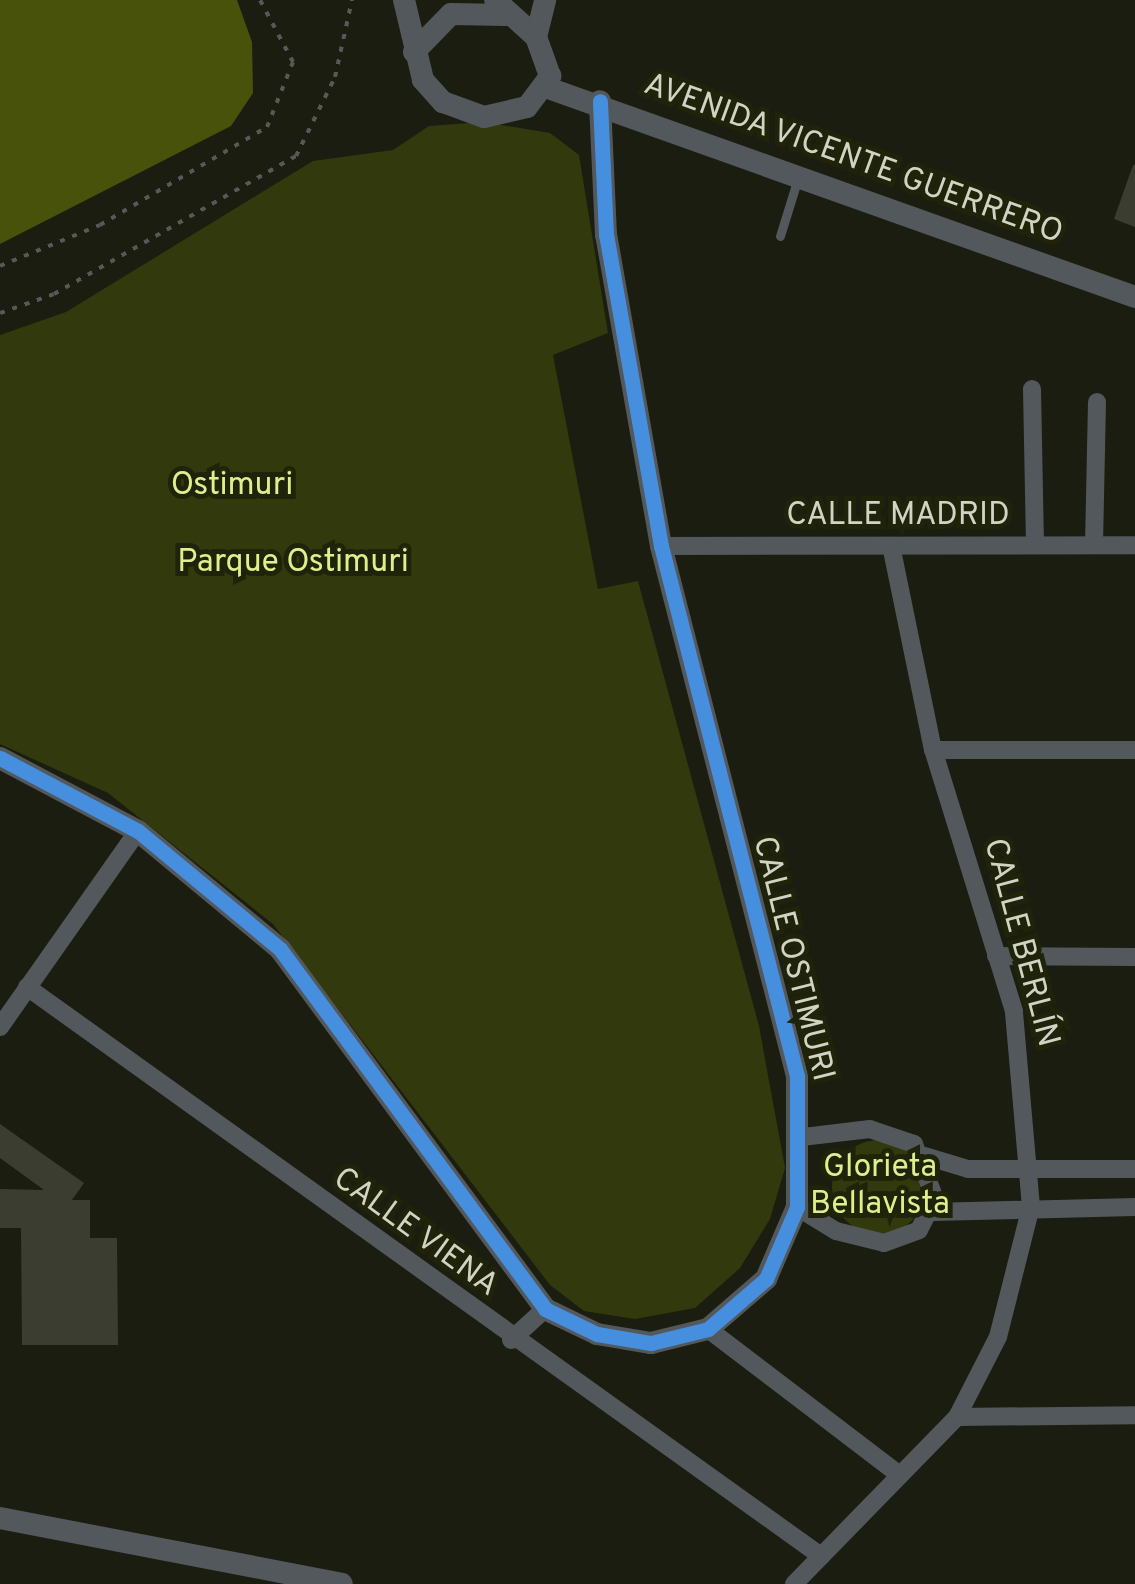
<!DOCTYPE html>
<html>
<head>
<meta charset="utf-8">
<style>
	body { margin:0 }
	#map { position:relative; width:1135px; height:1584px; overflow:hidden; background:#1b1d10; font-family:Overpass,sans-serif }
	div>[style] { position:absolute }
	.green>* { inset:0; background:#32390c }
	.round { border-radius:50% }
	.water>* { inset:0; background:#48520b }
	.building>* { inset:0; background:#3b3d30 }
	.path>* { height:4px; margin-top:-2px; transform-origin:0; background:repeating-linear-gradient(90deg,#565957 0 5px,transparent 0 13px) }
	.service>* { height:9px; margin:-4.5px; padding:0 4.5px; transform-origin:4.5px; border-radius:4.5px; background:#52585b }
	.minor>* { height:18px; margin:-9px; padding:0 9px; transform-origin:9px; border-radius:9px; background:#52585b }
	.tertiary>* { height:22px; margin:-11px; padding:0 11px; transform-origin:11px; border-radius:11px; background:#52585b }
	.cycleway>* { height:15px; margin:-7.5px; padding:0 7.5px; transform-origin:7.5px; border-radius:7.5px; background:#468fdf }
	span { translate:-50% -50%; white-space:nowrap; text-align:center; line-height:1.15; -webkit-text-stroke:10px #1f230a; paint-order:stroke }
	.street-label { font-size:32px; color:#d1d4c5 }
	.park-label { font-size:32px; color:#def08d }
</style>
</head>
<body>
<div id="map">
	<div class="green">
		<i style="clip-path:polygon(483px 122px,550px 133px,579px 155px,608px 333px,553px 355px,598px 589px,638px 581px,759px 1026px,785px 1168px,770px 1219px,740px 1268px,695px 1308px,635px 1319px,584px 1311px,550px 1285px,273px 924px,108px 793px,0 744px,0 335px,66px 312px,313px 161px,393px 150px,429px 126px)"></i>
		<i class="round" style="left:832px;top:1140px;width:94px;height:94px"></i>
	</div>
	<div class="water">
		<i style="clip-path:polygon(0 0,237px 0,252px 42px,253px 93px,231px 126px,0 244px)"></i>
	</div>
	<div class="building">
		<i style="clip-path:polygon(1133px 165px,1135px 165px,1135px 227px,1114px 219px)"></i>
		<i style="clip-path:polygon(0 1124px,84px 1183px,72px 1200px,90px 1200px,90px 1238px,117px 1238px,118px 1345px,22px 1345px,21px 1228px,0 1228px,0 1189px,44px 1190px,0 1158px)"></i>
	</div>
	<div class="path">
		<i style="left:0;top:266px;width:108px;rotate:-22.3deg"></i>
		<i style="left:100px;top:225px;width:194px;rotate:-30.4deg"></i>
		<i style="left:267px;top:127px;width:70px;rotate:-68.2deg"></i>
		<i style="left:293px;top:62px;width:70px;rotate:-118deg"></i>
		<i style="left:0;top:313px;width:57px;rotate:-19.4deg"></i>
		<i style="left:54px;top:294px;width:279px;rotate:-29.7deg"></i>
		<i style="left:296px;top:156px;width:88px;rotate:-63.7deg"></i>
		<i style="left:335px;top:77px;width:79px;rotate:-77.6deg"></i>
	</div>
	<div class="service">
		<i style="left:780px;top:236px;width:61px;rotate:-72.8deg"></i>
	</div>
	<div class="minor">
		<i style="left:1032px;top:389px;width:156px;rotate:88.9deg"></i>
		<i style="left:1094px;top:545px;width:143px;rotate:-88.8deg"></i>
		<i style="left:661px;top:546px;width:474px;rotate:-0.1deg"></i>
		<i style="left:933px;top:750px;width:202px"></i>
		<i style="left:996px;top:956px;width:139px;rotate:0.4deg"></i>
		<i style="left:27px;top:987px;width:977px;rotate:35.63deg"></i>
		<i style="left:0;top:1027px;width:240px;rotate:-54.9deg"></i>
		<i style="left:925px;top:1156px;width:45px;rotate:16.8deg"></i>
		<i style="left:968px;top:1169px;width:167px"></i>
		<i style="left:797px;top:1207px;width:46px;rotate:31.6deg"></i>
		<i style="left:836px;top:1231px;width:49px;rotate:14deg"></i>
		<i style="left:884px;top:1243px;width:37px;rotate:-20deg"></i>
		<i style="left:919px;top:1230px;width:35px;rotate:-63deg"></i>
		<i style="left:935px;top:1199px;width:59px;rotate:-110.9deg"></i>
		<i style="left:914px;top:1144px;width:46px;rotate:-161.2deg"></i>
		<i style="left:870px;top:1129px;width:67px;rotate:173.2deg"></i>
		<i style="left:931px;top:1212px;width:204px;rotate:-1.4deg"></i>
		<i style="left:708px;top:1329px;width:238px;rotate:37.3deg"></i>
		<i style="left:511px;top:1340px;width:46px;rotate:-42.4deg"></i>
		<i style="left:957px;top:1417px;width:178px;rotate:-0.6deg"></i>
		<i style="left:794px;top:1584px;width:233px;rotate:-45.7deg"></i>
		<i style="left:957px;top:1417px;width:90px;rotate:-62.9deg"></i>
		<i style="left:998px;top:1337px;width:134px;rotate:-75.8deg"></i>
		<i style="left:1031px;top:1207px;width:197px;rotate:-95deg"></i>
		<i style="left:1014px;top:1011px;width:273px;rotate:-107.2deg"></i>
		<i style="left:933px;top:750px;width:208px;rotate:-101.6deg"></i>
	</div>
	<div class="tertiary">
		<i style="left:404px;top:0;width:82px;rotate:76.6deg"></i>
		<i style="left:423px;top:80px;width:30px;rotate:48deg"></i>
		<i style="left:443px;top:102px;width:44px;rotate:20.1deg"></i>
		<i style="left:484px;top:117px;width:44px;rotate:-13.1deg"></i>
		<i style="left:527px;top:107px;width:39px;rotate:-53deg"></i>
		<i style="left:550px;top:76px;width:41px;rotate:-109.7deg"></i>
		<i style="left:536px;top:37px;width:55px;rotate:-137.9deg"></i>
		<i style="left:536px;top:37px;width:38px;rotate:-76deg"></i>
		<i style="left:414px;top:52px;width:53px;rotate:-45.8deg"></i>
		<i style="left:451px;top:14px;width:54px;rotate:1.1deg"></i>
		<i style="left:548px;top:88px;width:623px;rotate:19.6deg"></i>
		<i style="left:0;top:758px;width:156px;rotate:27.9deg"></i>
		<i style="left:138px;top:831px;width:185px;rotate:39.7deg"></i>
		<i style="left:280px;top:949px;width:447px;rotate:53.6deg"></i>
		<i style="left:545px;top:1309px;width:58px;rotate:25.7deg"></i>
		<i style="left:597px;top:1334px;width:55px;rotate:9.5deg"></i>
		<i style="left:651px;top:1343px;width:59px;rotate:-13.8deg"></i>
		<i style="left:708px;top:1329px;width:77px;rotate:-40.8deg"></i>
		<i style="left:766px;top:1279px;width:78px;rotate:-66.7deg"></i>
		<i style="left:797px;top:1207px;width:131px;rotate:-90deg"></i>
		<i style="left:797px;top:1076px;width:547px;rotate:-104.39deg"></i>
		<i style="left:661px;top:546px;width:316px;rotate:-100deg"></i>
		<i style="left:606px;top:235px;width:134px;rotate:-92.6deg"></i>
		<i style="left:0;top:1518px;width:348px;rotate:10.9deg"></i>
	</div>
	<div class="cycleway">
		<i style="left:0;top:758px;width:156px;rotate:27.9deg"></i>
		<i style="left:138px;top:831px;width:185px;rotate:39.7deg"></i>
		<i style="left:280px;top:949px;width:447px;rotate:53.6deg"></i>
		<i style="left:545px;top:1309px;width:58px;rotate:25.7deg"></i>
		<i style="left:597px;top:1334px;width:55px;rotate:9.5deg"></i>
		<i style="left:651px;top:1343px;width:59px;rotate:-13.8deg"></i>
		<i style="left:708px;top:1329px;width:77px;rotate:-40.8deg"></i>
		<i style="left:766px;top:1279px;width:78px;rotate:-66.7deg"></i>
		<i style="left:797px;top:1207px;width:131px;rotate:-90deg"></i>
		<i style="left:797px;top:1076px;width:547px;rotate:-104.39deg"></i>
		<i style="left:661px;top:546px;width:316px;rotate:-100deg"></i>
		<i style="left:606px;top:235px;width:134px;rotate:-92.6deg"></i>
	</div>
	<div class="street-label">
		<span style="left:853px;top:160px;rotate:20deg">AVENIDA VICENTE GUERRERO</span>
		<span style="left:898px;top:516px">CALLE MADRID</span>
		<span style="left:1020px;top:943px;rotate:75deg">CALLE BERLÍN</span>
		<span style="left:792px;top:959px;rotate:76deg">CALLE OSTIMURI</span>
		<span style="left:415px;top:1233px;rotate:36deg">CALLE VIENA</span>
	</div>
	<div class="park-label">
		<span style="left:232px;top:486px">Ostimuri</span>
		<span style="left:293px;top:563px">Parque Ostimuri</span>
		<span style="left:880px;top:1187px">Glorieta<br>Bellavista</span>
	</div>
</div>
</body>
</html>
